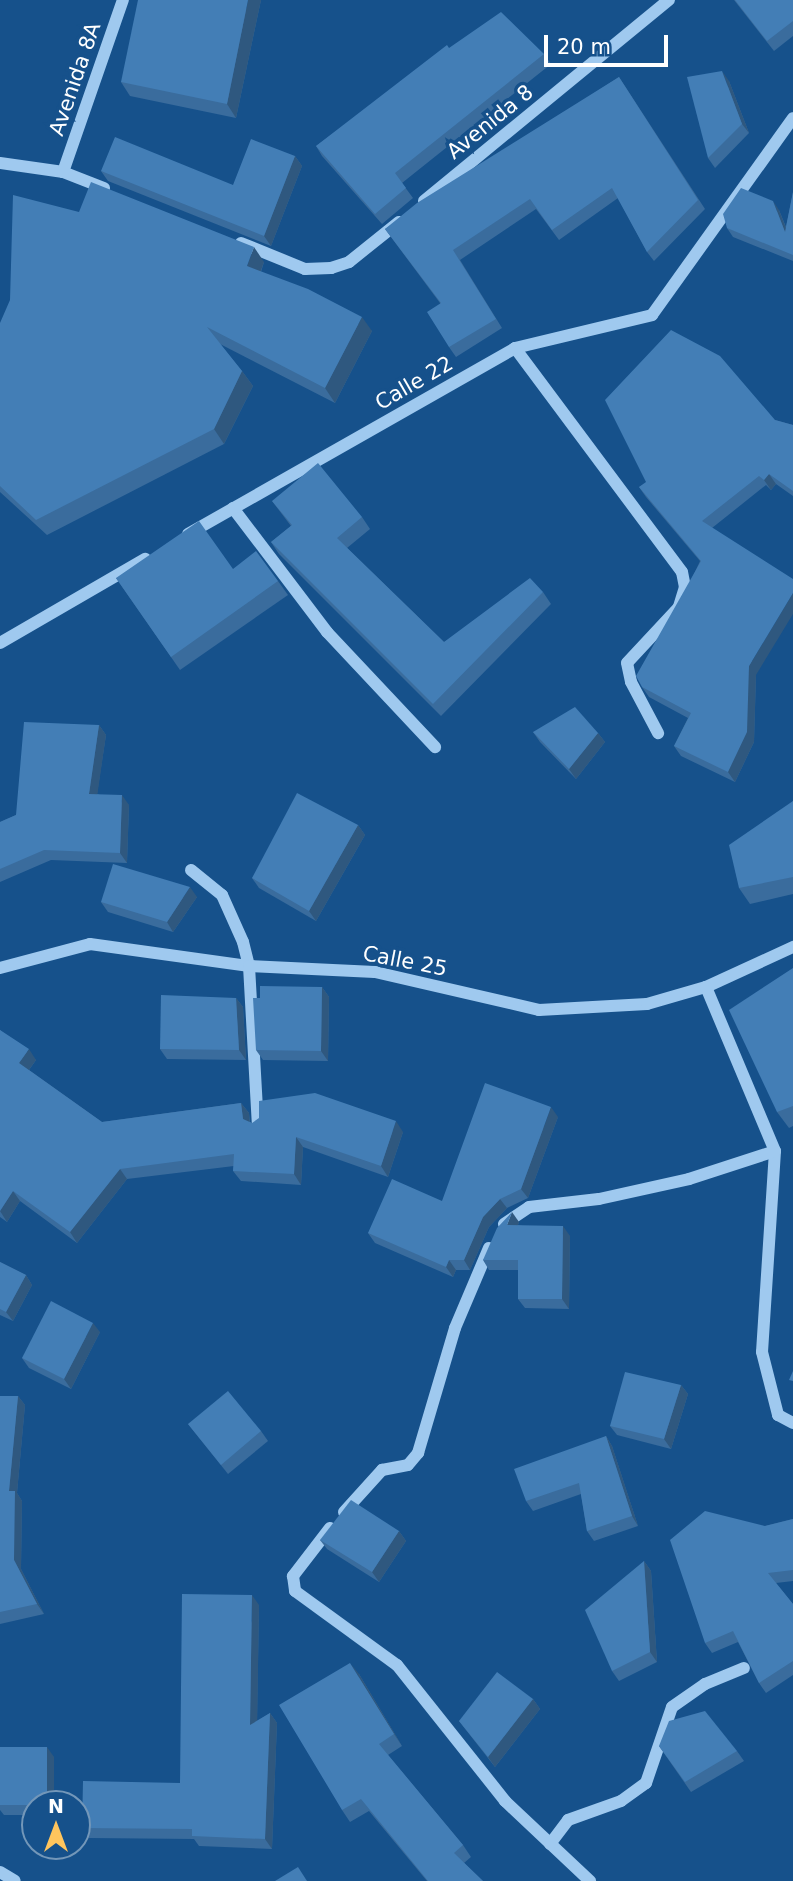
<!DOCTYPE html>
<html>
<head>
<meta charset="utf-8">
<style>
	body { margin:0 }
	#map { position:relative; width:793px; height:1881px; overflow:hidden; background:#16518b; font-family:"DejaVu Sans",sans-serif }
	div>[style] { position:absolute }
	.minor>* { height:12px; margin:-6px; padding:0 6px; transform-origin:6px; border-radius:6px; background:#9fc9ef }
	.wall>* { inset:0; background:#3a6c9d }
	.shaded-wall>* { inset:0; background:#2f587f }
	.building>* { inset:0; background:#437eb6 }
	span { translate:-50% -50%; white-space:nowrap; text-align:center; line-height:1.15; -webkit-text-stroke:7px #16518b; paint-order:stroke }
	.street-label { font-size:21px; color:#fff }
	.north { position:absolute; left:21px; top:1790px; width:70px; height:70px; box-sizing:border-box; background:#16518b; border:2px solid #7397b9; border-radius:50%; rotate:0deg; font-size:19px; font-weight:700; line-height:28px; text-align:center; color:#fff }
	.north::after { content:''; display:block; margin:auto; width:24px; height:32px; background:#ffc55d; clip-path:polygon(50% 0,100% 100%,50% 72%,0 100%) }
	.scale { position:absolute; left:544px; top:35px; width:124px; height:32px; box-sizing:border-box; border:4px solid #fff; border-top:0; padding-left:9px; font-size:21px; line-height:24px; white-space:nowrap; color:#fff; -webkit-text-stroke:5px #16518b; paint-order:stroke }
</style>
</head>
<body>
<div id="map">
	<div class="minor">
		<i style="left:0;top:163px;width:64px;rotate:8.1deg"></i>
		<i style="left:63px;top:172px;width:44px;rotate:21.3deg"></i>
		<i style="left:63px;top:172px;width:182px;rotate:-70.8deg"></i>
		<i style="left:424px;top:201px;width:317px;rotate:-39.4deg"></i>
		<i style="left:241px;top:243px;width:69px;rotate:22.1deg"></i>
		<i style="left:305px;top:269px;width:26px;rotate:-2deg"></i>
		<i style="left:331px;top:268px;width:19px;rotate:-18deg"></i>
		<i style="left:349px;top:262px;width:64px;rotate:-38.7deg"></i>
		<i style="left:515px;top:348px;width:279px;rotate:53.3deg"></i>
		<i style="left:682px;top:572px;width:15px;rotate:79deg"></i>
		<i style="left:685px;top:587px;width:21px;rotate:107deg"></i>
		<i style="left:679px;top:607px;width:76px;rotate:132.9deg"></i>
		<i style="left:627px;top:663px;width:19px;rotate:78deg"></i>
		<i style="left:631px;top:682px;width:58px;rotate:62.1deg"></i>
		<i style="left:233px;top:508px;width:156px;rotate:52.8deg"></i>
		<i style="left:327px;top:632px;width:158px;rotate:46.8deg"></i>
		<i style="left:188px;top:534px;width:376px;rotate:-29.6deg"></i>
		<i style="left:515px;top:348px;width:141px;rotate:-13.5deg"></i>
		<i style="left:652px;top:315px;width:242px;rotate:-54.4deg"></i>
		<i style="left:0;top:643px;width:168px;rotate:-30.1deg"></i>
		<i style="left:191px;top:870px;width:40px;rotate:39deg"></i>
		<i style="left:222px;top:895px;width:51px;rotate:65.9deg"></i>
		<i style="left:243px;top:942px;width:25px;rotate:76deg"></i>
		<i style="left:249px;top:966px;width:159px;rotate:86.8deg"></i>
		<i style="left:0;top:968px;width:93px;rotate:-14.9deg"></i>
		<i style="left:90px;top:944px;width:161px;rotate:7.9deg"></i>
		<i style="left:249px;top:966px;width:126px;rotate:2.7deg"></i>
		<i style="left:375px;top:972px;width:168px;rotate:13deg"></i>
		<i style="left:539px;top:1010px;width:108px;rotate:-3.2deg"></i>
		<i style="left:647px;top:1004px;width:61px;rotate:-16.1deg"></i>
		<i style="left:706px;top:987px;width:96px;rotate:-24.7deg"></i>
		<i style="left:706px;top:987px;width:178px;rotate:67.2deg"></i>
		<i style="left:775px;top:1151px;width:201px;rotate:93.7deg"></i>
		<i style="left:762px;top:1352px;width:65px;rotate:75.7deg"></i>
		<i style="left:778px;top:1415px;width:17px;rotate:28deg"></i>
		<i style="left:504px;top:1224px;width:30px;rotate:-34deg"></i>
		<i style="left:529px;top:1207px;width:70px;rotate:-6.5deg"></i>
		<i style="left:599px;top:1199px;width:92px;rotate:-12.5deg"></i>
		<i style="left:689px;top:1179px;width:90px;rotate:-18deg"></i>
		<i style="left:344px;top:1512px;width:57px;rotate:-47.9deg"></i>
		<i style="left:382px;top:1470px;width:26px;rotate:-11deg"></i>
		<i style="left:408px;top:1465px;width:16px;rotate:-50deg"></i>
		<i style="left:418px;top:1453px;width:130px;rotate:-73.5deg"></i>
		<i style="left:455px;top:1328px;width:87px;rotate:-67deg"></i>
		<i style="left:330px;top:1528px;width:61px;rotate:127.6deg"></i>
		<i style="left:293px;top:1576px;width:15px;rotate:82deg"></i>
		<i style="left:295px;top:1591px;width:126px;rotate:36deg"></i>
		<i style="left:397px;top:1665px;width:174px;rotate:51.5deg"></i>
		<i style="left:505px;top:1801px;width:117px;rotate:43.3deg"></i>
		<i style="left:550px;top:1844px;width:30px;rotate:-53deg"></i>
		<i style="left:568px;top:1820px;width:56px;rotate:-19.7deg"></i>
		<i style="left:621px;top:1801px;width:31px;rotate:-36deg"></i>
		<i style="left:646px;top:1783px;width:80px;rotate:-71.1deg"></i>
		<i style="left:672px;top:1707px;width:40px;rotate:-34.9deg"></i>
		<i style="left:705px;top:1684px;width:42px;rotate:-22.3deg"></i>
		<i style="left:0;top:1872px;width:17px;rotate:31deg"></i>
	</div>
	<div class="wall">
		<i style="clip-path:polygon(261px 0,236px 118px,130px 96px,121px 82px)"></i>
		<i style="clip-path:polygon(734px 0,793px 0,793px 36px,774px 51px)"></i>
		<i style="clip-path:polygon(449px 48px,544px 54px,551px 64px,402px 183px,413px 198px,382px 224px,322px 156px,316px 146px)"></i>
		<i style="clip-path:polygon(619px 77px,705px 209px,654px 261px,647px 252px,618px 198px,559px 240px,536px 209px,460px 260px,502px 328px,456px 357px,449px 347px,440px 303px,385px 229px)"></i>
		<i style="clip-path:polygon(729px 81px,749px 133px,715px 168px,708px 158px)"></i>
		<i style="clip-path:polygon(295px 156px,302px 166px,271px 246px,108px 181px,101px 171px,233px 185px)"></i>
		<i style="clip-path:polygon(793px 192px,793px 261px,733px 237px,727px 228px,779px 210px,786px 227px)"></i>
		<i style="clip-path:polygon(264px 262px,261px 272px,372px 331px,335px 403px,220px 344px,242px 371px,253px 386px,224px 444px,47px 535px,0 492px,0 323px)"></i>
		<i style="clip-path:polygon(775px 420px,793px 425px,793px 496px,776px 484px,771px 490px,766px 485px,712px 528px,756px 675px,754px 742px,735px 782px,681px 756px,674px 746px,688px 718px,649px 697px,642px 687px,700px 561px,646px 497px,639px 487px)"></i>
		<i style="clip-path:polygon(272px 501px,362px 517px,370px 529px,347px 548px,444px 642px,543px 592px,551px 604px,441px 716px,279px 554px,271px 542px,291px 526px)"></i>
		<i style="clip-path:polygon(233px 569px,278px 581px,288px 595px,180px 670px,116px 578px)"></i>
		<i style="clip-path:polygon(99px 725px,106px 735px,97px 794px,129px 805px,127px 863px,51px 860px,0 882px,0 822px,16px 815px)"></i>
		<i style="clip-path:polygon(533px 732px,598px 733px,605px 742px,576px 779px,540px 742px)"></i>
		<i style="clip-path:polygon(793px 801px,793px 894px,750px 904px,739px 888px)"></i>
		<i style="clip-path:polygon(358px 825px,365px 835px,316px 921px,259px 888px,252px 878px)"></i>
		<i style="clip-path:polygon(197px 897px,173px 932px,108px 912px,101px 902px)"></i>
		<i style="clip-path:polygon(793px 968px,793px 1126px,789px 1128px,777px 1112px)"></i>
		<i style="clip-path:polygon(322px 987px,329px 997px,328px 1061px,263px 1060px,256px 1050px,260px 998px)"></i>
		<i style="clip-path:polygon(236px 998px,243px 1007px,246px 1060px,167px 1059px,160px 1049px)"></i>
		<i style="clip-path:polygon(0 1030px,36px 1060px,29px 1070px,102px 1122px,241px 1103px,249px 1113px,250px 1122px,252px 1123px,403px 1132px,388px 1177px,303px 1147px,301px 1185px,241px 1181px,233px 1171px,234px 1166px,127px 1179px,77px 1243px,20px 1201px,7px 1222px,0 1217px)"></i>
		<i style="clip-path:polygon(558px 1117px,528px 1198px,507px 1208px,489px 1227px,470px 1270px,456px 1270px,453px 1277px,375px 1243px,368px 1233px,442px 1201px)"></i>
		<i style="clip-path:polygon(519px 1222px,518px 1225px,570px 1236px,569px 1309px,525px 1308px,518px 1299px,518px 1270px,489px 1270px,483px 1260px)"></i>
		<i style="clip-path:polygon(0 1262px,26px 1275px,32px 1285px,13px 1321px,0 1315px)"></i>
		<i style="clip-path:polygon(100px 1332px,71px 1389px,29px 1368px,22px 1358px)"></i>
		<i style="clip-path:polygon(681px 1385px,688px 1394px,671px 1449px,617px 1435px,610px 1426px)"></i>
		<i style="clip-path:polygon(0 1396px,18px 1396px,25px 1405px,17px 1493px,22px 1501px,21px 1569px,44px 1614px,0 1624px)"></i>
		<i style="clip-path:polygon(188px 1424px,261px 1431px,268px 1441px,228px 1474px)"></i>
		<i style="clip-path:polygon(606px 1436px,612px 1446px,638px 1526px,594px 1541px,587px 1531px,581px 1494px,533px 1511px,526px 1501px)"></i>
		<i style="clip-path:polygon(793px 1519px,793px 1581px,776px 1583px,793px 1604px,793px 1675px,766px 1693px,759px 1683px,738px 1642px,712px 1653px,705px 1643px,765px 1526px)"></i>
		<i style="clip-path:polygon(399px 1531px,406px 1541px,379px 1582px,327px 1549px,320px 1540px)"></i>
		<i style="clip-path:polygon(644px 1561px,651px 1571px,657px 1662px,619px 1681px,612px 1671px)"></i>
		<i style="clip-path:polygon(259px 1605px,257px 1721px,270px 1713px,277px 1723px,272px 1849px,199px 1846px,194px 1839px,89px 1838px,82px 1828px,180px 1783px)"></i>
		<i style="clip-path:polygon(359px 1674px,402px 1746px,388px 1755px,463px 1845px,471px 1857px,464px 1863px,483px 1881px,427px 1881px,369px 1811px,350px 1822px,342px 1810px)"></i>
		<i style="clip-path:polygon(533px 1699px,540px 1709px,495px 1767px,459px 1721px)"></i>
		<i style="clip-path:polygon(659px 1746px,737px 1751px,744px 1761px,691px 1792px)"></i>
		<i style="clip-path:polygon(0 1747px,54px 1757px,35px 1804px,35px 1815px,4px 1815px,0 1810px)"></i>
	</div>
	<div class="shaded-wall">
		<i style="clip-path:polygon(248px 0,261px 0,236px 118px,227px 104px)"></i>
		<i style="clip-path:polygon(722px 71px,729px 81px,749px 133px,742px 124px)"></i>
		<i style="clip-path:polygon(295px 156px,302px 166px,271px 246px,264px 236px)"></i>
		<i style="clip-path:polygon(773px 201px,779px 210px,791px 241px,785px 232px)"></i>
		<i style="clip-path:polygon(254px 247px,264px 262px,257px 281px,247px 266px)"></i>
		<i style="clip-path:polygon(362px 317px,372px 331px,335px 403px,325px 388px)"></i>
		<i style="clip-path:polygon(242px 371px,253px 386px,224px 444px,214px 429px)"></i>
		<i style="clip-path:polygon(769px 474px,776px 484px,771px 490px,764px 480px)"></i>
		<i style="clip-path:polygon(793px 593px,793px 614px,756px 675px,754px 742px,735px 782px,728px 772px,749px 666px)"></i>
		<i style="clip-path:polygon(99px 725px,106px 735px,96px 804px,89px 794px)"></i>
		<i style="clip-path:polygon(598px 733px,605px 742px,576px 779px,569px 769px)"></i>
		<i style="clip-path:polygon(122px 795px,129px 805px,127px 863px,120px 853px)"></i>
		<i style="clip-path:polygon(358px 825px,365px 835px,316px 921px,309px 911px)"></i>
		<i style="clip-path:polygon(190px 887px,197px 897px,173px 932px,167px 922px)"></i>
		<i style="clip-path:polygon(322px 987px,329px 997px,328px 1061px,321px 1051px)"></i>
		<i style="clip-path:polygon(236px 998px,243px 1007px,246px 1060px,239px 1050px)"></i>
		<i style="clip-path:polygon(29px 1049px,36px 1060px,26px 1074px,19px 1063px)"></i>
		<i style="clip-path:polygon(241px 1103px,249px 1113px,250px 1129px,243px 1119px)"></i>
		<i style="clip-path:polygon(551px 1107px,558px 1117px,528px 1198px,521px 1189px)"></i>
		<i style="clip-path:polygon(396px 1121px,403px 1132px,388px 1177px,381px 1166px)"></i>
		<i style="clip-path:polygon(296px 1137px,303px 1147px,301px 1185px,294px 1174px)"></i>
		<i style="clip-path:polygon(120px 1169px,127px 1179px,77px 1243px,70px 1232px)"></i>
		<i style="clip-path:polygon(13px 1191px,20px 1201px,7px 1222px,0 1211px)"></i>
		<i style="clip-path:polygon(500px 1199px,507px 1208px,489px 1227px,470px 1270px,464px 1260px,483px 1217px)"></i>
		<i style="clip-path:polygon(512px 1212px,519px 1222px,514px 1235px,507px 1225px)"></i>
		<i style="clip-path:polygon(563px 1226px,570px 1236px,569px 1309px,562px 1299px)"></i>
		<i style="clip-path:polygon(449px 1260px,456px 1270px,453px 1277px,446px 1267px)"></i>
		<i style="clip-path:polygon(26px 1275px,32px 1285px,13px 1321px,6px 1312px)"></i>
		<i style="clip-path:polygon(93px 1323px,100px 1332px,71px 1389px,64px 1379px)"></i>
		<i style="clip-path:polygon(681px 1385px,688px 1394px,671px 1449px,664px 1439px)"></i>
		<i style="clip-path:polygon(18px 1396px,25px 1405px,17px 1493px,22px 1501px,21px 1569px,44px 1614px,37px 1604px,14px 1560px,9px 1491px)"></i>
		<i style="clip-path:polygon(606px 1436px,612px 1446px,638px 1526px,632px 1516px)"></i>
		<i style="clip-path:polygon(399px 1531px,406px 1541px,379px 1582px,372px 1572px)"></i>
		<i style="clip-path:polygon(644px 1561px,651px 1571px,657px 1662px,650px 1652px)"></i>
		<i style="clip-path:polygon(252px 1595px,259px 1605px,257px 1735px,250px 1725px)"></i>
		<i style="clip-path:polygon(350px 1663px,359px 1674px,402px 1746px,394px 1734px)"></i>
		<i style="clip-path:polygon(533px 1699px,540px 1709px,495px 1767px,488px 1757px)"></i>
		<i style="clip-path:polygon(270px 1713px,277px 1723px,272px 1849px,265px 1839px)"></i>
		<i style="clip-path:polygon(47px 1747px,54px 1757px,54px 1804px,47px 1804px)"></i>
	</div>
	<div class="building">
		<i style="clip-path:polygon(138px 0,248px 0,227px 104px,121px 82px)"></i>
		<i style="clip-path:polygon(735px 0,793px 0,793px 21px,767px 41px)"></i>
		<i style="clip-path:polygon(501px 12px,544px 54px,395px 173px,406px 188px,375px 214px,316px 146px,447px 45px,449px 48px)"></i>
		<i style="clip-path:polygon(722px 71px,742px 124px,708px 158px,687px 77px)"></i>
		<i style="clip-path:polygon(619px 77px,698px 200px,647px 252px,612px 188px,552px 230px,530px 199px,453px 250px,496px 319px,449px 347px,427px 312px,441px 303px,385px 229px,417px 203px)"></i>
		<i style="clip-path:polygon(115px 137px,233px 185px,251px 139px,295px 156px,264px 236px,101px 171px)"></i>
		<i style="clip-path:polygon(91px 182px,254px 247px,247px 266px,308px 289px,362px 317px,325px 388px,207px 327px,242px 371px,214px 429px,36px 520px,0 486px,0 323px,10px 300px,13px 195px,79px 212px)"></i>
		<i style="clip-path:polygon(741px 188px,773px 201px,785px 232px,793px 192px,793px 255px,727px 228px,723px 214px)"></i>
		<i style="clip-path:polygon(671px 330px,720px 356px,775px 420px,793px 425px,793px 491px,769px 474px,764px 480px,759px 476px,702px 521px,793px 579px,793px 593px,749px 666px,747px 732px,728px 772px,674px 746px,691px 713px,642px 687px,636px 676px,701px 561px,639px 487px,646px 482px,605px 400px)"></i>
		<i style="clip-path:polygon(318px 463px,362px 517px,337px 538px,444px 642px,530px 578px,543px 592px,433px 704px,271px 542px,292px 525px,272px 501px)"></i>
		<i style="clip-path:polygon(199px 521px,233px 569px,256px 551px,278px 581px,171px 657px,116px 578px)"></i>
		<i style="clip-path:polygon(575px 707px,598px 733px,569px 769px,533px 732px)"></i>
		<i style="clip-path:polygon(24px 722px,99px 725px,89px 794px,122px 795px,120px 853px,44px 850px,0 869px,0 822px,16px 815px)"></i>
		<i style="clip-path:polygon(297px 793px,358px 825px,309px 911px,252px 878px)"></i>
		<i style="clip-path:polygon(793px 801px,793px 877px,739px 888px,729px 845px)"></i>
		<i style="clip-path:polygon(113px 864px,190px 887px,167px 922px,101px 902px)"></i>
		<i style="clip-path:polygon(793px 968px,793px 1106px,777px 1112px,729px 1010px)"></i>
		<i style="clip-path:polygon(260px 986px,322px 987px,321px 1051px,256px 1050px,253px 998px,260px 998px)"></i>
		<i style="clip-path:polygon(161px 995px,236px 998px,239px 1050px,160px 1049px)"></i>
		<i style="clip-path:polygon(0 1030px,29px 1049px,19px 1063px,102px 1122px,241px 1103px,243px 1119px,252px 1123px,259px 1118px,259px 1101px,315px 1093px,396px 1121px,381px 1166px,296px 1137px,294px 1174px,233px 1171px,234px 1154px,120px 1169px,70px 1232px,13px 1191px,0 1211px)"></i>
		<i style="clip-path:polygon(485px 1083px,551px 1107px,521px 1189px,500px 1199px,483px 1217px,464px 1260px,449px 1260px,446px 1267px,368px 1233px,392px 1179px,442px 1201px)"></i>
		<i style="clip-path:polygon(512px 1212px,507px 1225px,563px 1226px,562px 1299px,518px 1299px,518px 1260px,483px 1260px,497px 1228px)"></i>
		<i style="clip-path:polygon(0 1262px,26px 1275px,6px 1312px,0 1309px)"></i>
		<i style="clip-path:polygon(51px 1301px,93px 1323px,64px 1379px,22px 1358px)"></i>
		<i style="clip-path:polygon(793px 1371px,793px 1381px,789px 1380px)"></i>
		<i style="clip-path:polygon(625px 1372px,681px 1385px,664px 1439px,610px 1426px)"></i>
		<i style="clip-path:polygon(228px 1391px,261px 1431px,221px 1465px,188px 1424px)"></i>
		<i style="clip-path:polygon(0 1396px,18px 1396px,9px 1491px,15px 1491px,14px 1560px,37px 1604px,0 1612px)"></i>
		<i style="clip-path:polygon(606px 1436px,632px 1516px,587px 1531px,579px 1483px,526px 1501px,514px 1469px)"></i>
		<i style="clip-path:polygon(351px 1500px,399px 1531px,372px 1572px,320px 1540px)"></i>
		<i style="clip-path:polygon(705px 1511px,765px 1526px,793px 1519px,793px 1570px,768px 1573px,793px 1604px,793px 1661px,759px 1683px,733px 1631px,705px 1643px,670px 1540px)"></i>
		<i style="clip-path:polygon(644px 1561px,650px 1652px,612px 1671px,585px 1610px)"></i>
		<i style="clip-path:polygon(182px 1594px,252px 1595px,250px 1725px,270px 1713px,265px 1839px,192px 1836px,192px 1829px,82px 1828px,83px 1781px,180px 1783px)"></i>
		<i style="clip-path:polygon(350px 1663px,394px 1734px,379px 1744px,463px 1845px,454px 1853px,483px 1881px,428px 1881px,361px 1799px,342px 1810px,279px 1705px)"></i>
		<i style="clip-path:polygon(497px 1672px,533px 1699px,488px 1757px,459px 1721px)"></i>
		<i style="clip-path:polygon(705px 1711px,737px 1751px,685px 1782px,659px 1746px,669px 1721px)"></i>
		<i style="clip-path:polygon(0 1747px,47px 1747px,47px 1804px,35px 1804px,35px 1805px,0 1805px)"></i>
		<i style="clip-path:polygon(298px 1867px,307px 1881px,275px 1881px)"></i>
	</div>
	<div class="street-label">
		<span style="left:75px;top:79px;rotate:-71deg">Avenida 8A</span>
		<span style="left:490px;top:122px;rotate:-39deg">Avenida 8</span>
		<span style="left:414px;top:383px;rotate:-30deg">Calle 22</span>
		<span style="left:405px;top:961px;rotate:11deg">Calle 25</span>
	</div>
	<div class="north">N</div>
	<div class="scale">20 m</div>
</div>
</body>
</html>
